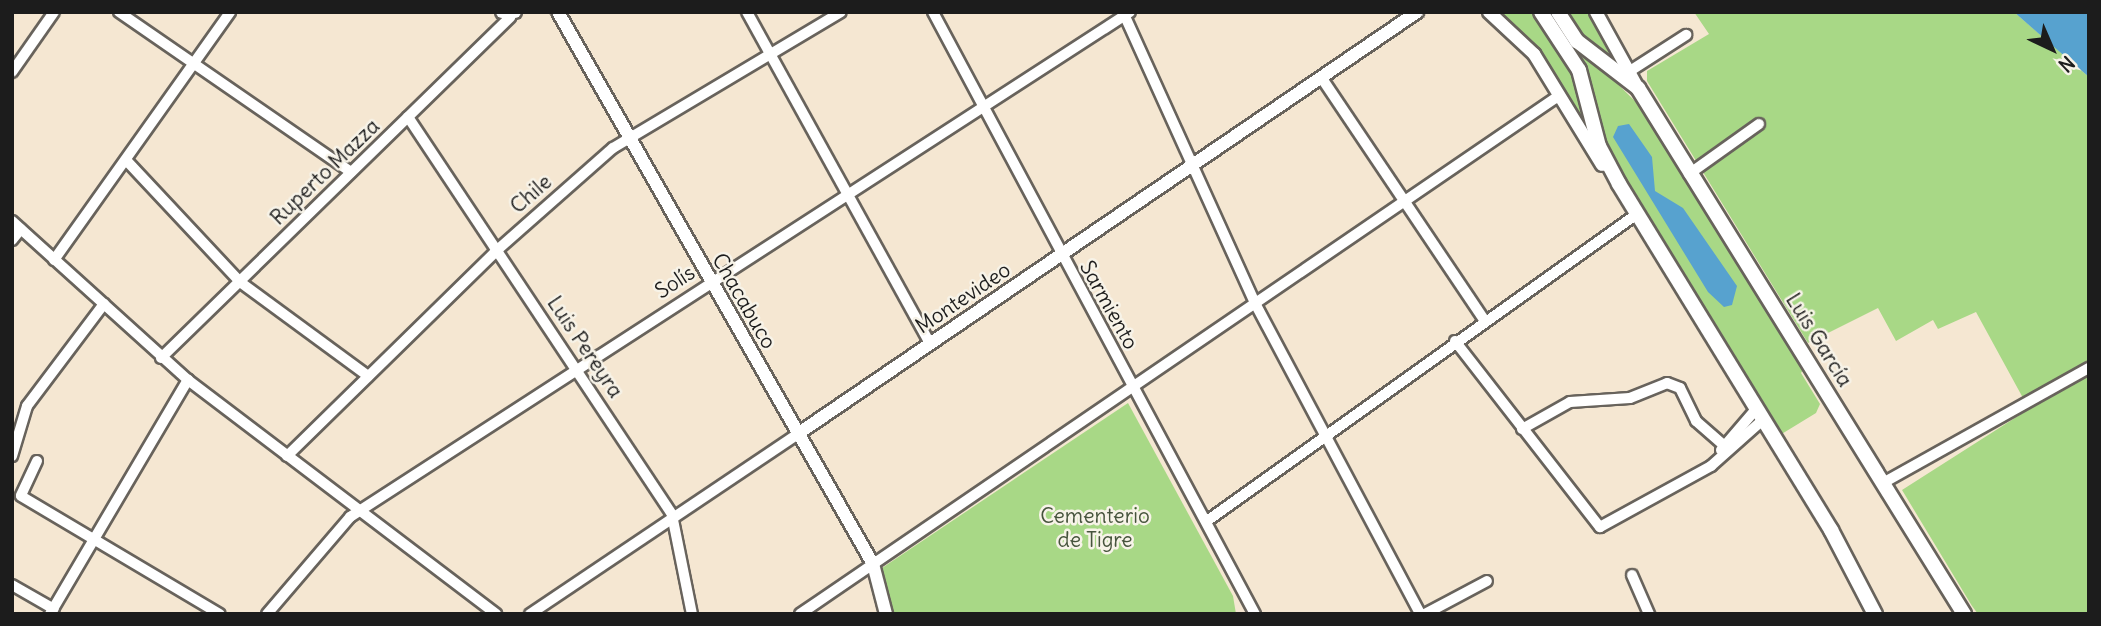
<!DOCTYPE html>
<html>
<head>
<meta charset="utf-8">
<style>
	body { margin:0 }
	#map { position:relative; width:2101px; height:626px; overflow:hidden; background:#f5e7d2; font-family:Delius,sans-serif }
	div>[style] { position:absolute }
	.green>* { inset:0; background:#a8d886 }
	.water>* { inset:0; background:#57a2cf }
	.roads { filter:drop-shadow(2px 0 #68635c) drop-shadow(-2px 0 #68635c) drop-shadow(0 2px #68635c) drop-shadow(0 -2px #68635c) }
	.minor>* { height:10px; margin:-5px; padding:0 5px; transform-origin:5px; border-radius:5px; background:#fff }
	.tertiary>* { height:12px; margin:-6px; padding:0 6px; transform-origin:6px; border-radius:6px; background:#fff }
	.secondary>* { height:14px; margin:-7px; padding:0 7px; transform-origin:7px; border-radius:7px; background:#fff }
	span { translate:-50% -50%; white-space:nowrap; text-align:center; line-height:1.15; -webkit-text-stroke:5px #f7f3e8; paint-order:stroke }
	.street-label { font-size:21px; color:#1c1c1c }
	.park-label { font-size:21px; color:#46543c }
	.frame { position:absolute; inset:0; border:14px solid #1c1c1c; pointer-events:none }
	.north { position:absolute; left:2017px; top:14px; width:70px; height:70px; -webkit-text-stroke:5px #f7f3e8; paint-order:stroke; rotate:136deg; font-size:19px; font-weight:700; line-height:28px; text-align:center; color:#1c1c1c }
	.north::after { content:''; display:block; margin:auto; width:24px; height:32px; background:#1c1c1c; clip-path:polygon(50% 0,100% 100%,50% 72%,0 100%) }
</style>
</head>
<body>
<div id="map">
	<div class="green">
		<i style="clip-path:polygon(1495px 12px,1532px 12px,1539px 19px,1576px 80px,1587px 131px,1536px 51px)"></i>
		<i style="clip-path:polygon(1563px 12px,1587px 12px,1612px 59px,1582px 39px)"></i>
		<i style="clip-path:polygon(1694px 12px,2014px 12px,2089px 77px,2089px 614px,1978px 614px,1972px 606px,1902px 490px,2029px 409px,1976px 312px,1938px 329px,1933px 320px,1896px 341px,1878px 308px,1808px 343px,1647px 81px,1647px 71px,1709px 34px)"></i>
		<i style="clip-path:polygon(1560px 27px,1648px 114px,1805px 367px,1801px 373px,1820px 404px,1816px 413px,1780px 435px,1613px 160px)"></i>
		<i style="clip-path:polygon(1128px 403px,1233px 596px,1236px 614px,894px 614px,882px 568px)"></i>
	</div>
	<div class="water">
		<i style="clip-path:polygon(2014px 12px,2087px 12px,2089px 77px,2061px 53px)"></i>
		<i style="clip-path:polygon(1629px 124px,1652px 157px,1655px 191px,1683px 208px,1737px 286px,1732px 305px,1724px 307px,1708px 292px,1613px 137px,1618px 126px)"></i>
	</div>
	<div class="roads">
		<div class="minor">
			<i style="left:119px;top:12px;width:282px;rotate:34.6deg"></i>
			<i style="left:747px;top:12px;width:379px;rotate:61.1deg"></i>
			<i style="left:933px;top:12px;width:683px;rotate:61.86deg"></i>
			<i style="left:1123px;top:12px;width:322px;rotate:65.6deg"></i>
			<i style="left:1256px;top:305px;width:350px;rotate:62deg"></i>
			<i style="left:1630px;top:71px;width:67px;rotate:-32.7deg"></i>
			<i style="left:12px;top:72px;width:73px;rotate:-55deg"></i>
			<i style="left:1321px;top:77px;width:293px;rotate:56.1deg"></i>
			<i style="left:408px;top:117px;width:478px;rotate:56.4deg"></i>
			<i style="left:672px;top:515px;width:101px;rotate:78.6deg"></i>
			<i style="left:126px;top:160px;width:167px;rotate:46.9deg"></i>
			<i style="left:240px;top:282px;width:159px;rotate:36.3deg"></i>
			<i style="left:1689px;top:174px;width:86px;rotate:-35.5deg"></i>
			<i style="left:12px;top:221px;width:237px;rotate:42.1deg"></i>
			<i style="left:188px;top:380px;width:387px;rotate:37.2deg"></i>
			<i style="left:12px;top:240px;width:14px;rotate:-51deg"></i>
			<i style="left:54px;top:260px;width:304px;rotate:-54.6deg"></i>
			<i style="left:1455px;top:341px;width:236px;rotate:52.1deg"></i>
			<i style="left:1600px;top:527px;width:127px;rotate:-28.8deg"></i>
			<i style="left:1711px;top:466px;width:71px;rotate:-41.6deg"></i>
			<i style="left:161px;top:358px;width:488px;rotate:-44.3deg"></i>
			<i style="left:1522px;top:429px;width:55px;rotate:-29.4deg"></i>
			<i style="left:1570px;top:402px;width:60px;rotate:-3.8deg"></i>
			<i style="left:1630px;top:398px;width:40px;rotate:-22deg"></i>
			<i style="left:1667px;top:383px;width:14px;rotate:21deg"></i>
			<i style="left:1680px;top:388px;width:37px;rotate:64deg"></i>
			<i style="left:1696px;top:421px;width:43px;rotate:41.2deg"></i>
			<i style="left:1721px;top:450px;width:55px;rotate:-49.4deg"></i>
			<i style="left:12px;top:456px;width:52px;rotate:-73.3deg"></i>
			<i style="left:27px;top:406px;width:128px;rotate:-53deg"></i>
			<i style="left:287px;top:456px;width:291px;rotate:-44.4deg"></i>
			<i style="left:495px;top:252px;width:157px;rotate:-41.4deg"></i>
			<i style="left:613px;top:148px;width:265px;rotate:-30.8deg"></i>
			<i style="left:37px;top:461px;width:38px;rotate:115deg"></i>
			<i style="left:21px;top:496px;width:231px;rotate:30.7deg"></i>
			<i style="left:1883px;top:483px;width:236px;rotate:-29.2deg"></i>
			<i style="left:1207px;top:521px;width:528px;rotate:-35.53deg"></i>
			<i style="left:1632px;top:575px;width:43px;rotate:66.4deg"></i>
			<i style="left:12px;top:585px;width:48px;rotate:29.7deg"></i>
			<i style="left:50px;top:614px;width:272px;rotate:-59.5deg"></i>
			<i style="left:267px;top:614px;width:128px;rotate:-49.4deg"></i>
			<i style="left:350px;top:517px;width:929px;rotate:-32.92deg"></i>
			<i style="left:530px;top:614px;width:324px;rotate:-33.9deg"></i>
			<i style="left:800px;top:614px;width:920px;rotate:-34.33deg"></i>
			<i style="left:1425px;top:614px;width:70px;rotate:-28deg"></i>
		</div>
		<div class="tertiary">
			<i style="left:502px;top:12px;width:13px"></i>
			<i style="left:558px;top:12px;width:636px;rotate:60.29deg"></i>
			<i style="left:873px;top:564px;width:52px;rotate:75.4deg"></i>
			<i style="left:1489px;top:12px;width:62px;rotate:43deg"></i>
			<i style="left:1534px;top:54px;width:130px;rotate:58.5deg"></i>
			<i style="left:1596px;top:12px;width:87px;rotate:61.1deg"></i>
			<i style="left:799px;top:433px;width:748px;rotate:-34.26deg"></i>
		</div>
		<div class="secondary">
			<i style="left:1541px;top:12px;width:69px;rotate:56.8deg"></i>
			<i style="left:1579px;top:70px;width:79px;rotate:75.3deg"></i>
			<i style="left:1599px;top:146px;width:43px;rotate:62.2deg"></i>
			<i style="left:1619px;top:184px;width:406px;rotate:58.5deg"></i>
			<i style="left:1831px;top:530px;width:95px;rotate:62.4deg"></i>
			<i style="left:1558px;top:12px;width:35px;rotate:57deg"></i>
			<i style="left:1577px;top:41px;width:77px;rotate:37.6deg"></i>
			<i style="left:1638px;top:88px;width:619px;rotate:58.21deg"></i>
		</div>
	</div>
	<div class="street-label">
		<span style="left:325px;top:172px;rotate:-44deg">Ruperto Mazza</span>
		<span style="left:531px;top:194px;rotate:-41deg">Chile</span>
		<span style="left:675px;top:282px;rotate:-33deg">Solís</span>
		<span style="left:963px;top:298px;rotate:-34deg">Montevideo</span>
		<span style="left:744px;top:301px;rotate:60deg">Chacabuco</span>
		<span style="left:1109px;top:305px;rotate:61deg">Sarmiento</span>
		<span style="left:1819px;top:340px;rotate:58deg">Luis García</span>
		<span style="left:585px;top:347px;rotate:56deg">Luis Pereyra</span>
	</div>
	<div class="park-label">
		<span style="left:1095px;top:528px">Cementerio<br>de Tigre</span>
	</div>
	<div class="frame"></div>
	<div class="north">N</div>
</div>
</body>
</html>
